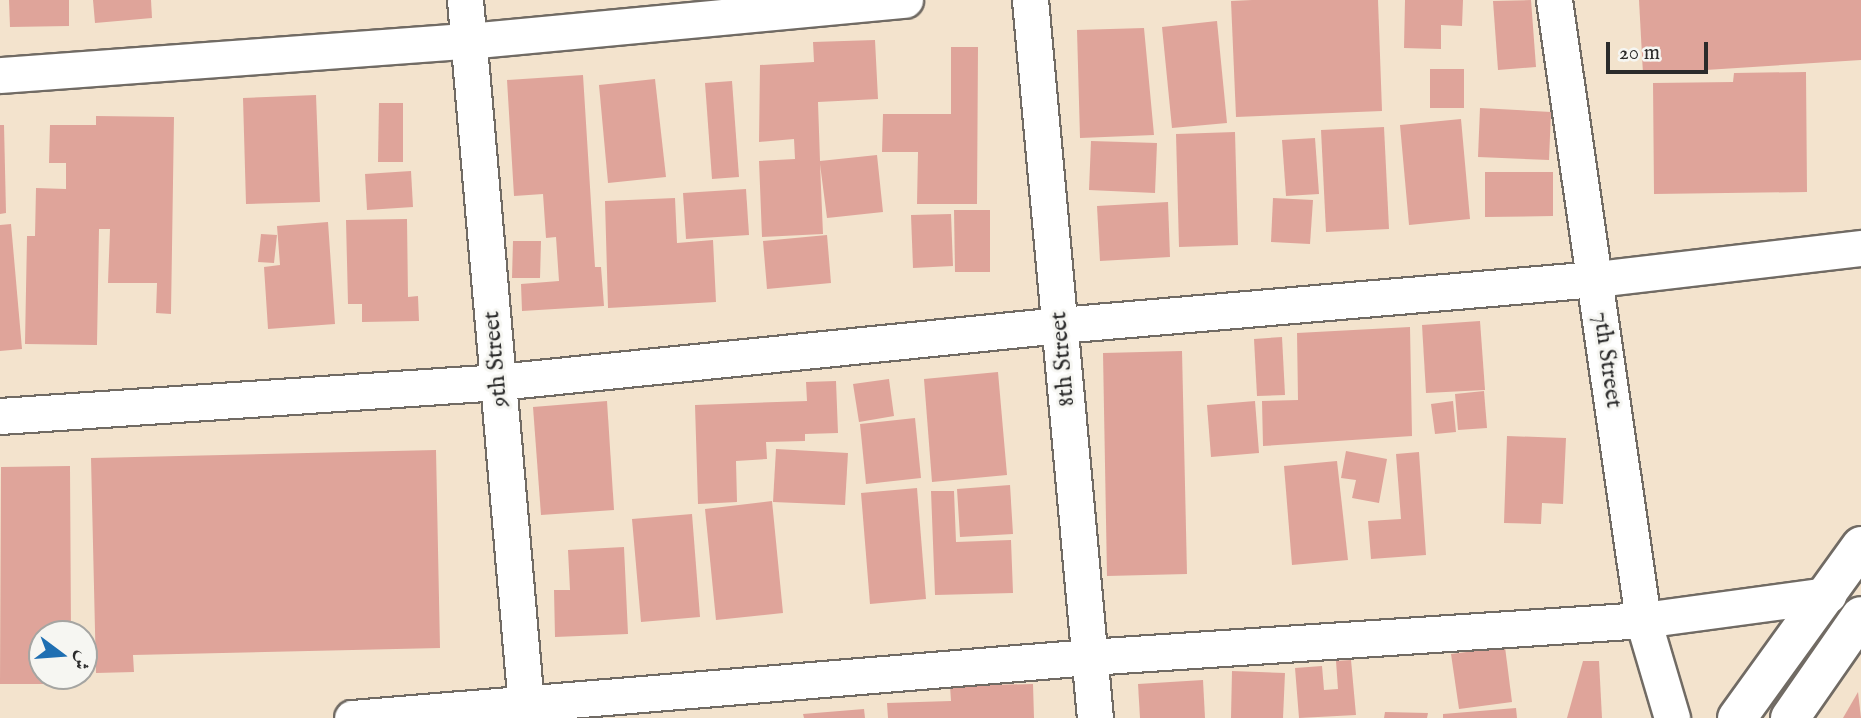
<!DOCTYPE html>
<html>
<head>
<meta charset="utf-8">
<style>
	body { margin:0 }
	#map { position:relative; width:1861px; height:718px; overflow:hidden; background:#f3e3cd; font-family:"IM FELL English",Amiri,serif }
	div>[style] { position:absolute }
	.building>* { inset:0; background:#dfa49a }
	.roads { filter:drop-shadow(2px 0 #716b64) drop-shadow(-2px 0 #716b64) drop-shadow(0 2px #716b64) drop-shadow(0 -2px #716b64) }
	.minor>* { height:35px; margin:-17.5px; padding:0 17.5px; transform-origin:17.5px; border-radius:17.5px; background:#fff }
	.tertiary>* { height:38px; margin:-19px; padding:0 19px; transform-origin:19px; border-radius:19px; background:#fff }
	span { translate:-50% -50%; white-space:nowrap; text-align:center; line-height:1.15; -webkit-text-stroke:6px #f6f6f2; paint-order:stroke }
	.street-label { font-size:24px; color:#2b2b2b }
	.north { position:absolute; left:28px; top:620px; width:70px; height:70px; box-sizing:border-box; background:#f6f6f2; border:2px solid #a5a5a2; border-radius:50%; rotate:106deg; font-size:19px; font-weight:700; line-height:28px; text-align:center; color:#2b2b2b }
	.north::after { content:''; display:block; margin:auto; width:24px; height:32px; background:#1f6fb2; clip-path:polygon(50% 0,100% 100%,50% 72%,0 100%) }
	.scale { position:absolute; left:1606px; top:42px; width:102px; height:32px; box-sizing:border-box; border:4px solid #2b2b2b; border-top:0; padding-left:9px; font-size:21px; line-height:24px; white-space:nowrap; color:#2b2b2b; -webkit-text-stroke:5px #f6f6f2; paint-order:stroke }
</style>
</head>
<body>
<div id="map">
	<div class="building">
		<i style="clip-path:polygon(9px 0,69px 0,69px 26px,10px 27px)"></i>
		<i style="clip-path:polygon(93px 0,151px 0,152px 18px,95px 23px)"></i>
		<i style="clip-path:polygon(1252px 0,1378px 0,1382px 111px,1236px 117px,1231px 1px)"></i>
		<i style="clip-path:polygon(1405px 0,1463px 0,1462px 26px,1441px 25px,1441px 49px,1404px 48px)"></i>
		<i style="clip-path:polygon(1531px 0,1536px 67px,1498px 70px,1493px 1px)"></i>
		<i style="clip-path:polygon(1639px 0,1861px 0,1861px 60px,1643px 74px)"></i>
		<i style="clip-path:polygon(1217px 21px,1227px 123px,1172px 128px,1162px 27px)"></i>
		<i style="clip-path:polygon(1144px 28px,1154px 135px,1080px 138px,1077px 30px)"></i>
		<i style="clip-path:polygon(875px 40px,878px 99px,818px 102px,820px 161px,877px 155px,883px 212px,827px 218px,820px 164px,823px 234px,762px 237px,759px 161px,795px 159px,794px 139px,759px 142px,760px 65px,814px 62px,813px 42px)"></i>
		<i style="clip-path:polygon(951px 47px,978px 47px,977px 204px,917px 204px,918px 152px,882px 152px,883px 114px,951px 114px)"></i>
		<i style="clip-path:polygon(1430px 69px,1464px 69px,1464px 108px,1430px 108px)"></i>
		<i style="clip-path:polygon(1806px 72px,1807px 192px,1654px 194px,1653px 83px,1733px 82px,1734px 73px)"></i>
		<i style="clip-path:polygon(583px 75px,595px 267px,601px 267px,604px 306px,522px 311px,521px 284px,559px 281px,556px 237px,546px 238px,543px 194px,514px 196px,507px 80px)"></i>
		<i style="clip-path:polygon(655px 79px,666px 177px,608px 183px,599px 85px)"></i>
		<i style="clip-path:polygon(732px 81px,739px 177px,712px 179px,705px 83px)"></i>
		<i style="clip-path:polygon(316px 95px,320px 202px,246px 204px,243px 98px)"></i>
		<i style="clip-path:polygon(379px 103px,403px 103px,403px 162px,378px 162px)"></i>
		<i style="clip-path:polygon(1480px 108px,1551px 112px,1549px 160px,1478px 157px)"></i>
		<i style="clip-path:polygon(96px 116px,174px 117px,171px 314px,156px 313px,157px 283px,108px 283px,110px 229px,99px 229px,97px 345px,25px 344px,27px 236px,35px 236px,36px 188px,66px 189px,66px 163px,49px 163px,50px 125px,96px 125px)"></i>
		<i style="clip-path:polygon(1461px 119px,1470px 219px,1409px 225px,1400px 125px)"></i>
		<i style="clip-path:polygon(0 125px,4px 125px,6px 213px,0 214px)"></i>
		<i style="clip-path:polygon(1384px 127px,1389px 229px,1326px 232px,1321px 130px)"></i>
		<i style="clip-path:polygon(1235px 132px,1238px 245px,1179px 247px,1176px 134px)"></i>
		<i style="clip-path:polygon(1315px 138px,1319px 194px,1286px 196px,1282px 140px)"></i>
		<i style="clip-path:polygon(1091px 141px,1157px 143px,1155px 193px,1089px 190px)"></i>
		<i style="clip-path:polygon(411px 171px,413px 207px,367px 210px,365px 174px)"></i>
		<i style="clip-path:polygon(1485px 172px,1553px 172px,1553px 216px,1485px 217px)"></i>
		<i style="clip-path:polygon(746px 189px,749px 235px,686px 239px,683px 193px)"></i>
		<i style="clip-path:polygon(675px 198px,677px 243px,713px 240px,716px 302px,608px 308px,605px 201px)"></i>
		<i style="clip-path:polygon(1273px 198px,1313px 200px,1310px 244px,1271px 242px)"></i>
		<i style="clip-path:polygon(1168px 202px,1170px 257px,1100px 261px,1097px 206px)"></i>
		<i style="clip-path:polygon(954px 210px,990px 210px,990px 272px,955px 272px)"></i>
		<i style="clip-path:polygon(951px 214px,953px 266px,913px 268px,911px 215px)"></i>
		<i style="clip-path:polygon(407px 219px,408px 297px,418px 296px,419px 321px,362px 322px,362px 304px,348px 304px,346px 220px)"></i>
		<i style="clip-path:polygon(328px 222px,335px 324px,268px 329px,264px 267px,280px 265px,277px 226px)"></i>
		<i style="clip-path:polygon(11px 224px,22px 349px,0 351px,0 225px)"></i>
		<i style="clip-path:polygon(261px 234px,277px 235px,274px 263px,258px 262px)"></i>
		<i style="clip-path:polygon(827px 235px,831px 283px,767px 289px,763px 241px)"></i>
		<i style="clip-path:polygon(513px 241px,541px 241px,540px 278px,512px 278px)"></i>
		<i style="clip-path:polygon(1480px 321px,1485px 390px,1426px 393px,1422px 325px)"></i>
		<i style="clip-path:polygon(1410px 327px,1412px 436px,1263px 446px,1262px 401px,1298px 400px,1297px 333px)"></i>
		<i style="clip-path:polygon(1282px 337px,1285px 395px,1257px 396px,1254px 339px)"></i>
		<i style="clip-path:polygon(1182px 351px,1187px 574px,1107px 576px,1103px 353px)"></i>
		<i style="clip-path:polygon(998px 372px,1007px 475px,932px 482px,924px 379px)"></i>
		<i style="clip-path:polygon(889px 379px,894px 416px,859px 422px,853px 384px)"></i>
		<i style="clip-path:polygon(836px 381px,838px 433px,805px 434px,805px 441px,766px 442px,767px 459px,736px 461px,737px 502px,698px 504px,695px 405px,807px 401px,806px 382px)"></i>
		<i style="clip-path:polygon(1484px 391px,1487px 428px,1458px 430px,1455px 394px)"></i>
		<i style="clip-path:polygon(607px 401px,614px 510px,541px 515px,533px 407px)"></i>
		<i style="clip-path:polygon(1255px 401px,1259px 453px,1211px 457px,1207px 405px)"></i>
		<i style="clip-path:polygon(1453px 401px,1456px 432px,1435px 434px,1431px 404px)"></i>
		<i style="clip-path:polygon(915px 418px,921px 478px,866px 484px,860px 424px)"></i>
		<i style="clip-path:polygon(1507px 436px,1566px 438px,1563px 504px,1542px 503px,1541px 524px,1504px 523px)"></i>
		<i style="clip-path:polygon(776px 449px,848px 453px,845px 505px,773px 502px)"></i>
		<i style="clip-path:polygon(436px 450px,440px 648px,133px 655px,134px 672px,96px 673px,91px 458px)"></i>
		<i style="clip-path:polygon(1346px 451px,1387px 459px,1379px 503px,1352px 498px,1356px 480px,1341px 478px)"></i>
		<i style="clip-path:polygon(1419px 452px,1426px 555px,1371px 559px,1368px 521px,1401px 519px,1396px 454px)"></i>
		<i style="clip-path:polygon(1337px 461px,1348px 560px,1292px 565px,1284px 466px)"></i>
		<i style="clip-path:polygon(70px 466px,71px 634px,42px 634px,42px 676px,71px 676px,72px 684px,0 684px,1px 467px)"></i>
		<i style="clip-path:polygon(1010px 485px,1013px 534px,960px 537px,957px 489px)"></i>
		<i style="clip-path:polygon(917px 488px,926px 599px,870px 604px,861px 493px)"></i>
		<i style="clip-path:polygon(931px 491px,954px 491px,956px 542px,1011px 540px,1013px 593px,935px 595px)"></i>
		<i style="clip-path:polygon(772px 501px,783px 613px,716px 620px,705px 509px)"></i>
		<i style="clip-path:polygon(692px 514px,700px 617px,641px 622px,632px 519px)"></i>
		<i style="clip-path:polygon(624px 547px,628px 634px,555px 637px,554px 590px,570px 590px,568px 550px)"></i>
		<i style="clip-path:polygon(1505px 647px,1512px 702px,1459px 709px,1451px 654px)"></i>
		<i style="clip-path:polygon(1351px 660px,1356px 715px,1299px 718px,1295px 668px,1322px 666px,1324px 690px,1338px 689px,1336px 661px)"></i>
		<i style="clip-path:polygon(1583px 661px,1599px 661px,1602px 718px,1567px 718px)"></i>
		<i style="clip-path:polygon(1232px 671px,1285px 673px,1283px 718px,1231px 718px)"></i>
		<i style="clip-path:polygon(1203px 680px,1205px 718px,1140px 718px,1138px 684px)"></i>
		<i style="clip-path:polygon(1033px 684px,1034px 718px,888px 718px,887px 703px,951px 701px,950px 686px)"></i>
		<i style="clip-path:polygon(1858px 692px,1861px 718px,1843px 718px)"></i>
		<i style="clip-path:polygon(1516px 708px,1517px 718px,1443px 718px,1443px 714px)"></i>
		<i style="clip-path:polygon(864px 709px,865px 718px,804px 718px,803px 714px)"></i>
		<i style="clip-path:polygon(1385px 712px,1428px 713px,1427px 718px,1384px 718px)"></i>
	</div>
	<div class="roads">
		<div class="minor">
			<i style="left:465px;top:0;width:721px;rotate:85.06deg"></i>
			<i style="left:1030px;top:0;width:721px;rotate:84.83deg"></i>
			<i style="left:1554px;top:0;width:626px;rotate:81.83deg"></i>
			<i style="left:1643px;top:620px;width:102px;rotate:73.5deg"></i>
			<i style="left:0;top:75px;width:469px;rotate:-4.2deg"></i>
			<i style="left:468px;top:41px;width:439px;rotate:-5.4deg"></i>
			<i style="left:0;top:416px;width:499px;rotate:-3.9deg"></i>
			<i style="left:498px;top:382px;width:565px;rotate:-5.79deg"></i>
			<i style="left:1060px;top:325px;width:538px;rotate:-4.91deg"></i>
			<i style="left:1596px;top:279px;width:267px;rotate:-6.7deg"></i>
			<i style="left:352px;top:718px;width:740px;rotate:-4.73deg"></i>
			<i style="left:1089px;top:657px;width:555px;rotate:-3.82deg"></i>
			<i style="left:1643px;top:620px;width:187px;rotate:-7.7deg"></i>
		</div>
		<div class="tertiary">
			<i style="left:1737px;top:718px;width:212px;rotate:-54.2deg"></i>
			<i style="left:1790px;top:718px;width:124px;rotate:-55.2deg"></i>
		</div>
	</div>
	<div class="street-label">
		<span style="left:496px;top:359px;rotate:-95deg">9th Street</span>
		<span style="left:1063px;top:359px;rotate:-95deg">8th Street</span>
		<span style="left:1607px;top:360px;rotate:82deg">7th Street</span>
	</div>
	<div class="north">ش</div>
	<div class="scale">20 m</div>
</div>
</body>
</html>
